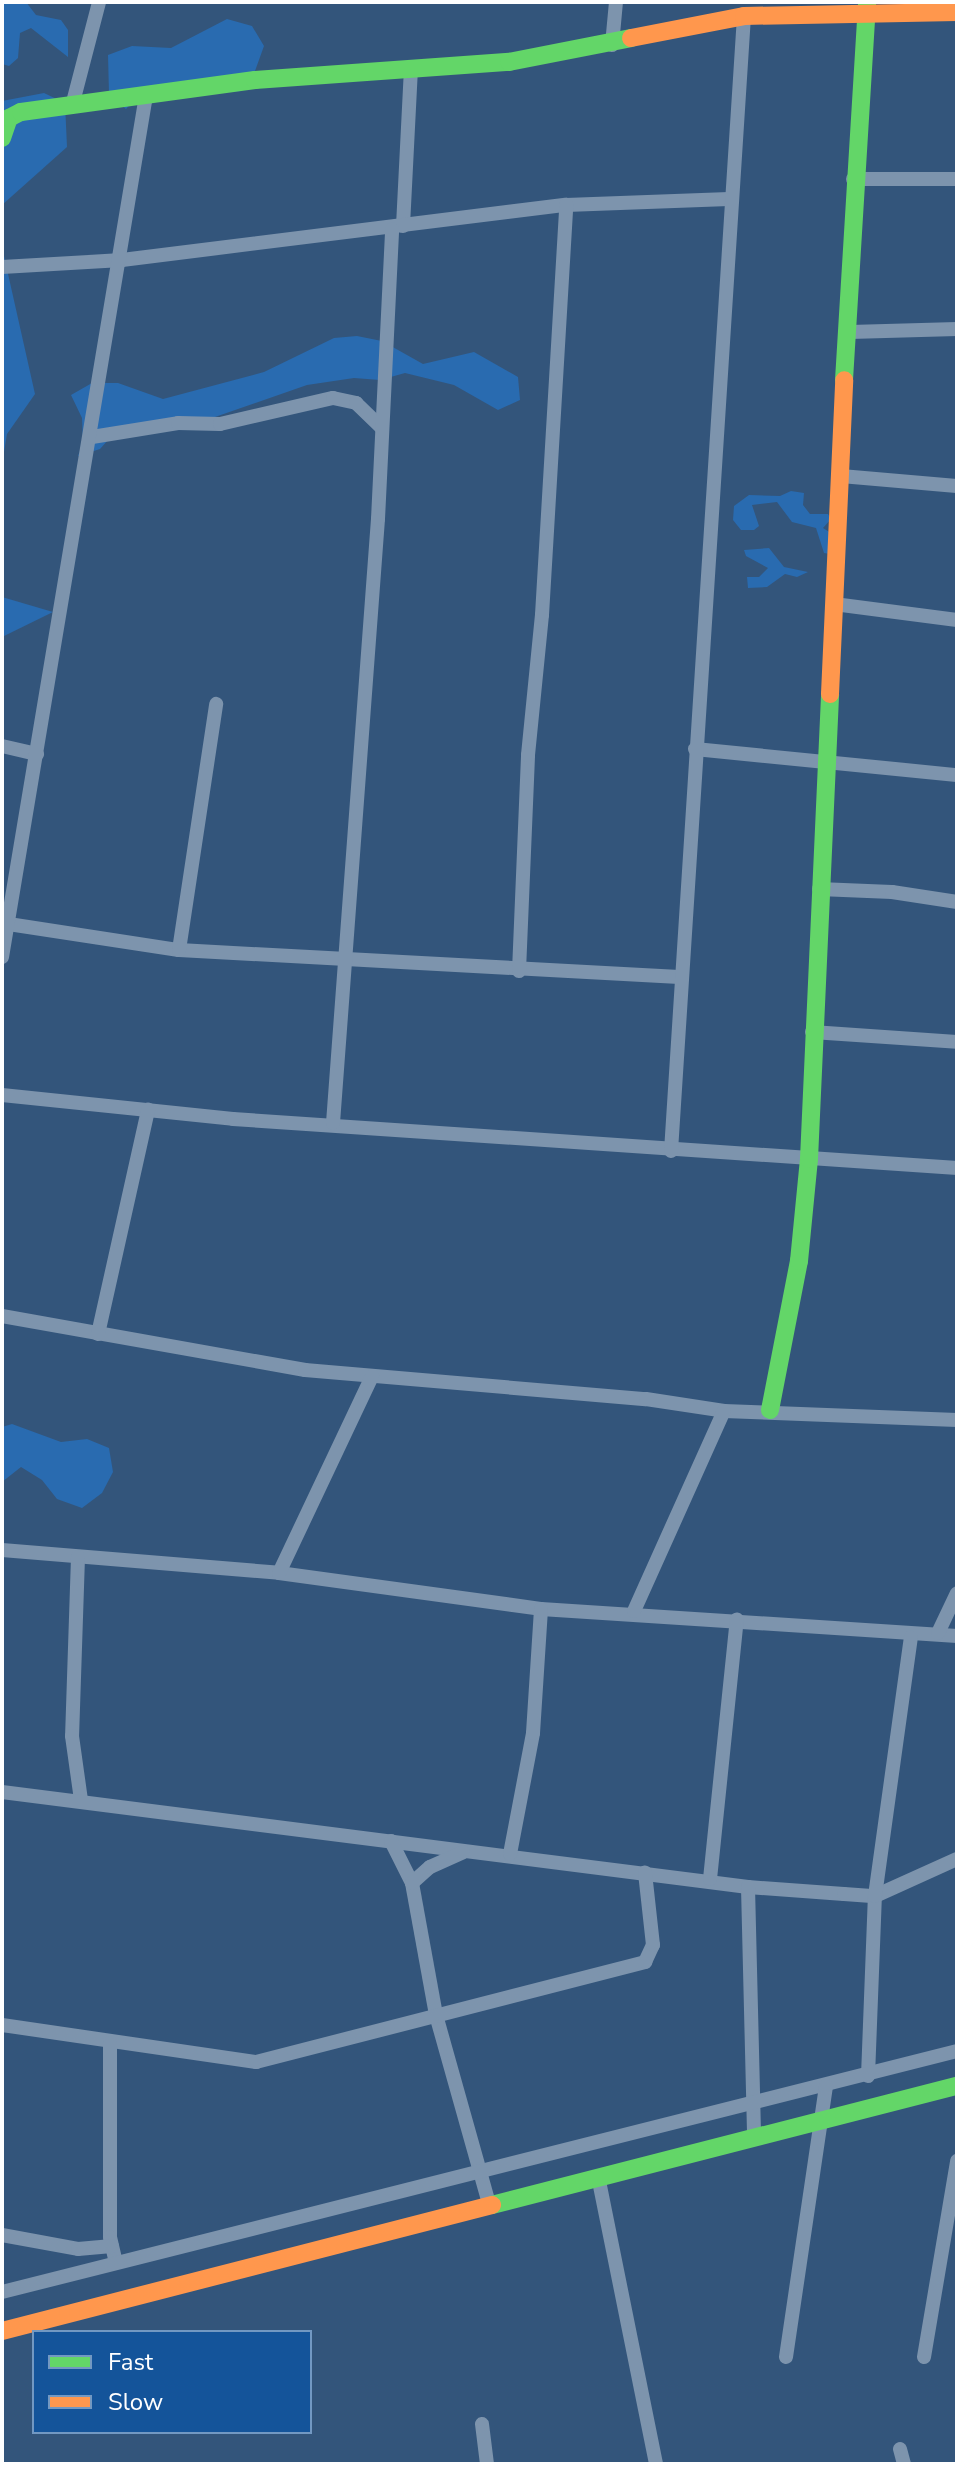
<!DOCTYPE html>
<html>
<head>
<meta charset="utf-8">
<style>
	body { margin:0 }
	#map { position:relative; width:959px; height:2466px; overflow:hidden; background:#33557b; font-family:"Nunito Sans",sans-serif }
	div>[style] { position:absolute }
	.green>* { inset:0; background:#296bb0 }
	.street>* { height:14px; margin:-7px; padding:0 7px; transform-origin:7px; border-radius:7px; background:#7d94ad }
	.fast>* { height:18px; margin:-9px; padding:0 9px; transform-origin:9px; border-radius:9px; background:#63d668 }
	.slow>* { height:18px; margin:-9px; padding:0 9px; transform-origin:9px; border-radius:9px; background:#ff974d }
	span { translate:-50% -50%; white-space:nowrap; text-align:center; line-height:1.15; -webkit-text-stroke:7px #14549a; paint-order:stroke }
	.frame { position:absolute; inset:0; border:4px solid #fff; pointer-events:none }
	.legend { position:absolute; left:32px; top:2330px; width:280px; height:104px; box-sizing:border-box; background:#14549a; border:2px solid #7298c2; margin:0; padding:10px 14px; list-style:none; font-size:24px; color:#fff }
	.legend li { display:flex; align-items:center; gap:16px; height:40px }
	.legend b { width:40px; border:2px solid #7298c2 }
</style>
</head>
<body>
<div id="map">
	<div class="green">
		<i style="clip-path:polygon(2px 2px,26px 2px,36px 15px,61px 20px,68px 30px,68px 57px,31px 28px,20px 33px,18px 58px,9px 66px,2px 64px)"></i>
		<i style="clip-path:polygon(227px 19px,252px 26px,264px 46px,251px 82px,241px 91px,134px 100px,126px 109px,109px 94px,108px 55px,132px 46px,171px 48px)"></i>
		<i style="clip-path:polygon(44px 93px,65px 103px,67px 147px,2px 205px,2px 101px)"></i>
		<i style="clip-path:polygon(2px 247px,35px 394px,7px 434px,2px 464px)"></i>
		<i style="clip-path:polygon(357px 336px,382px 341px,423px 364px,474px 352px,518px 377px,520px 400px,498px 410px,454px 385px,405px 373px,380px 380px,354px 378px,307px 385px,189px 426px,117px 430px,100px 449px,78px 456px,83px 443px,82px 418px,71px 395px,92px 383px,118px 383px,163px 399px,264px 372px,334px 338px)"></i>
		<i style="clip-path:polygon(791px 491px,804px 493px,803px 505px,810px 514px,828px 514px,831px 519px,823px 528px,834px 535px,830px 554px,824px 553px,816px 528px,792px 522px,777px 502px,752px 505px,759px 526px,754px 530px,741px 530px,733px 520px,734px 506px,749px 495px,780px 496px)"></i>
		<i style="clip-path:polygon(769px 548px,784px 567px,808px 572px,797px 577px,785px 574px,767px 587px,748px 588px,747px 577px,759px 577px,768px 568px,746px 556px,744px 550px)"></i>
		<i style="clip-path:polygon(2px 597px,53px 612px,2px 637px)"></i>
		<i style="clip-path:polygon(12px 1424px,61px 1442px,87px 1439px,109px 1448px,113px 1472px,102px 1493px,82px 1508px,57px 1499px,42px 1480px,21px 1467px,2px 1482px,2px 1427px)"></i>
	</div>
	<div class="street">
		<i style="left:612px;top:45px;width:43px;rotate:-84.7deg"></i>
		<i style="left:72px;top:106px;width:107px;rotate:-75.4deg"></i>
		<i style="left:853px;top:179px;width:104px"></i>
		<i style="left:403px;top:226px;width:157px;rotate:-87.1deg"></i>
		<i style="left:2px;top:267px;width:120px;rotate:-3.3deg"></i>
		<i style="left:122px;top:260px;width:447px;rotate:-7.1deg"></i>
		<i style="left:566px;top:205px;width:163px;rotate:-2.1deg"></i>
		<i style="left:850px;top:332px;width:107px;rotate:-1.6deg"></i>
		<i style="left:92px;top:437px;width:87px;rotate:-9.2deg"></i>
		<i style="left:178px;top:423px;width:42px;rotate:1.4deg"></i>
		<i style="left:220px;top:424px;width:116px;rotate:-13deg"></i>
		<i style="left:333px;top:398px;width:24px;rotate:12deg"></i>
		<i style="left:356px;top:403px;width:36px;rotate:44deg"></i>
		<i style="left:841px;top:476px;width:116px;rotate:4.9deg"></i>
		<i style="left:834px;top:604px;width:124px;rotate:7.4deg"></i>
		<i style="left:2px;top:746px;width:36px;rotate:13deg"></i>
		<i style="left:695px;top:749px;width:263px;rotate:5.7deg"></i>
		<i style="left:819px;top:889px;width:73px;rotate:2.4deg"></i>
		<i style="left:892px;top:892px;width:66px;rotate:8.7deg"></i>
		<i style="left:2px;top:923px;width:179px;rotate:8.7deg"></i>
		<i style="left:179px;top:950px;width:501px;rotate:3.09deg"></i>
		<i style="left:179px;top:950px;width:249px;rotate:-81.4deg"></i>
		<i style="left:2px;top:957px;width:873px;rotate:-80.51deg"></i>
		<i style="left:519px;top:971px;width:216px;rotate:-87.6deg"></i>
		<i style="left:528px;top:755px;width:141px;rotate:-84.3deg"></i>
		<i style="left:542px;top:615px;width:411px;rotate:-86.6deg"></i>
		<i style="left:812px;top:1032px;width:145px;rotate:3.9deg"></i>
		<i style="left:2px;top:1095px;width:232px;rotate:5.9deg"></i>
		<i style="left:233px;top:1119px;width:726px;rotate:3.87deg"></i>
		<i style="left:333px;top:1123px;width:606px;rotate:-85.74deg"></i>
		<i style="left:378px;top:519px;width:290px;rotate:-87.2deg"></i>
		<i style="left:671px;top:1151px;width:1137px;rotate:-86.32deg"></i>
		<i style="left:2px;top:1316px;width:308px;rotate:10.1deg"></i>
		<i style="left:305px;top:1370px;width:342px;rotate:4.9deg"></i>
		<i style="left:646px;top:1399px;width:79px;rotate:8.7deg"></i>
		<i style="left:724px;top:1411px;width:233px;rotate:2.2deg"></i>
		<i style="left:98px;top:1334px;width:230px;rotate:-77.4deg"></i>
		<i style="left:2px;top:1550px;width:278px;rotate:4.7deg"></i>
		<i style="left:279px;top:1573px;width:264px;rotate:7.8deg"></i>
		<i style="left:541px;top:1609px;width:417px;rotate:3.7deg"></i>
		<i style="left:78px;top:1557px;width:179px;rotate:91.9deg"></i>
		<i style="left:72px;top:1736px;width:65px;rotate:82deg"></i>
		<i style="left:279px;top:1573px;width:218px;rotate:-64.7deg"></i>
		<i style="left:634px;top:1611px;width:219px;rotate:-65.8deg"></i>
		<i style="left:938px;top:1633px;width:44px;rotate:-64.6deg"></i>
		<i style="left:2px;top:1792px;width:752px;rotate:7.26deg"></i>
		<i style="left:748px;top:1887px;width:96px;rotate:4.2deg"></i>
		<i style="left:844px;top:1894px;width:31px;rotate:4deg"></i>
		<i style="left:875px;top:1896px;width:90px;rotate:-24.3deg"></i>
		<i style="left:391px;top:1841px;width:47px;rotate:63.4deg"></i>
		<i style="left:412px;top:1883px;width:134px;rotate:79.7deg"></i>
		<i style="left:436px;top:2015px;width:199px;rotate:74.3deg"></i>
		<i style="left:510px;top:1854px;width:123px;rotate:-79.2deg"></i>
		<i style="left:533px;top:1733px;width:124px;rotate:-86.3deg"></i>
		<i style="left:710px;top:1879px;width:261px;rotate:-84.1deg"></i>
		<i style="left:412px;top:1883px;width:24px;rotate:-42deg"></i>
		<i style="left:430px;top:1867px;width:36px;rotate:-24deg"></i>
		<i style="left:748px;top:1887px;width:251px;rotate:88.6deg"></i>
		<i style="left:2px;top:2025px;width:257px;rotate:8.3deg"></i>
		<i style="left:256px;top:2062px;width:402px;rotate:-14.4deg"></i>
		<i style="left:645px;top:1962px;width:19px;rotate:-65deg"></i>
		<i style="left:653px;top:1945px;width:73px;rotate:-96.3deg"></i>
		<i style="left:110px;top:2043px;width:194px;rotate:90deg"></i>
		<i style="left:110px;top:2237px;width:26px;rotate:77deg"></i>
		<i style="left:868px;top:2076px;width:180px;rotate:-87.8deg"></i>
		<i style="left:875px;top:1896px;width:261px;rotate:-82.1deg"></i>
		<i style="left:599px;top:2181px;width:289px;rotate:78.6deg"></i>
		<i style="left:2px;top:2235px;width:77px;rotate:10.4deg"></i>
		<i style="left:78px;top:2249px;width:34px;rotate:-5deg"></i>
		<i style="left:2px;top:2292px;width:985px;rotate:-14.16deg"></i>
		<i style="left:786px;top:2357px;width:274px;rotate:-81.6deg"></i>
		<i style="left:924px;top:2357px;width:199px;rotate:-80.4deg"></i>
		<i style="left:482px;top:2424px;width:40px;rotate:82.9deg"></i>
		<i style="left:900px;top:2449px;width:16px;rotate:75deg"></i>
	</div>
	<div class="fast">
		<i style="left:2px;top:138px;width:21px;rotate:-71deg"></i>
		<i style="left:9px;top:118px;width:13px;rotate:-27deg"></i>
		<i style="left:21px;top:112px;width:236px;rotate:-7.8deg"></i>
		<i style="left:255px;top:80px;width:255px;rotate:-4.1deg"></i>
		<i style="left:509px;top:62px;width:124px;rotate:-11.1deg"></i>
		<i style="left:844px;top:380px;width:379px;rotate:-86.5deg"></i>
		<i style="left:770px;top:1410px;width:152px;rotate:-79deg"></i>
		<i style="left:799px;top:1261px;width:102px;rotate:-84.4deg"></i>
		<i style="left:809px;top:1159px;width:465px;rotate:-87.4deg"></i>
		<i style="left:492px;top:2205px;width:480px;rotate:-14.4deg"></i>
	</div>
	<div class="slow">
		<i style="left:631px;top:38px;width:115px;rotate:-11deg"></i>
		<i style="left:744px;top:16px;width:213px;rotate:-1.1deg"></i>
		<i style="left:830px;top:694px;width:314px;rotate:-87.4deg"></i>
		<i style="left:2px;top:2331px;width:506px;rotate:-14.42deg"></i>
	</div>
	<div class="frame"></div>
	<ul class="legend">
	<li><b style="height:10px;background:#63d668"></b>Fast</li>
	<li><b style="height:10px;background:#ff974d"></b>Slow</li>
	</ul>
</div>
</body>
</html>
